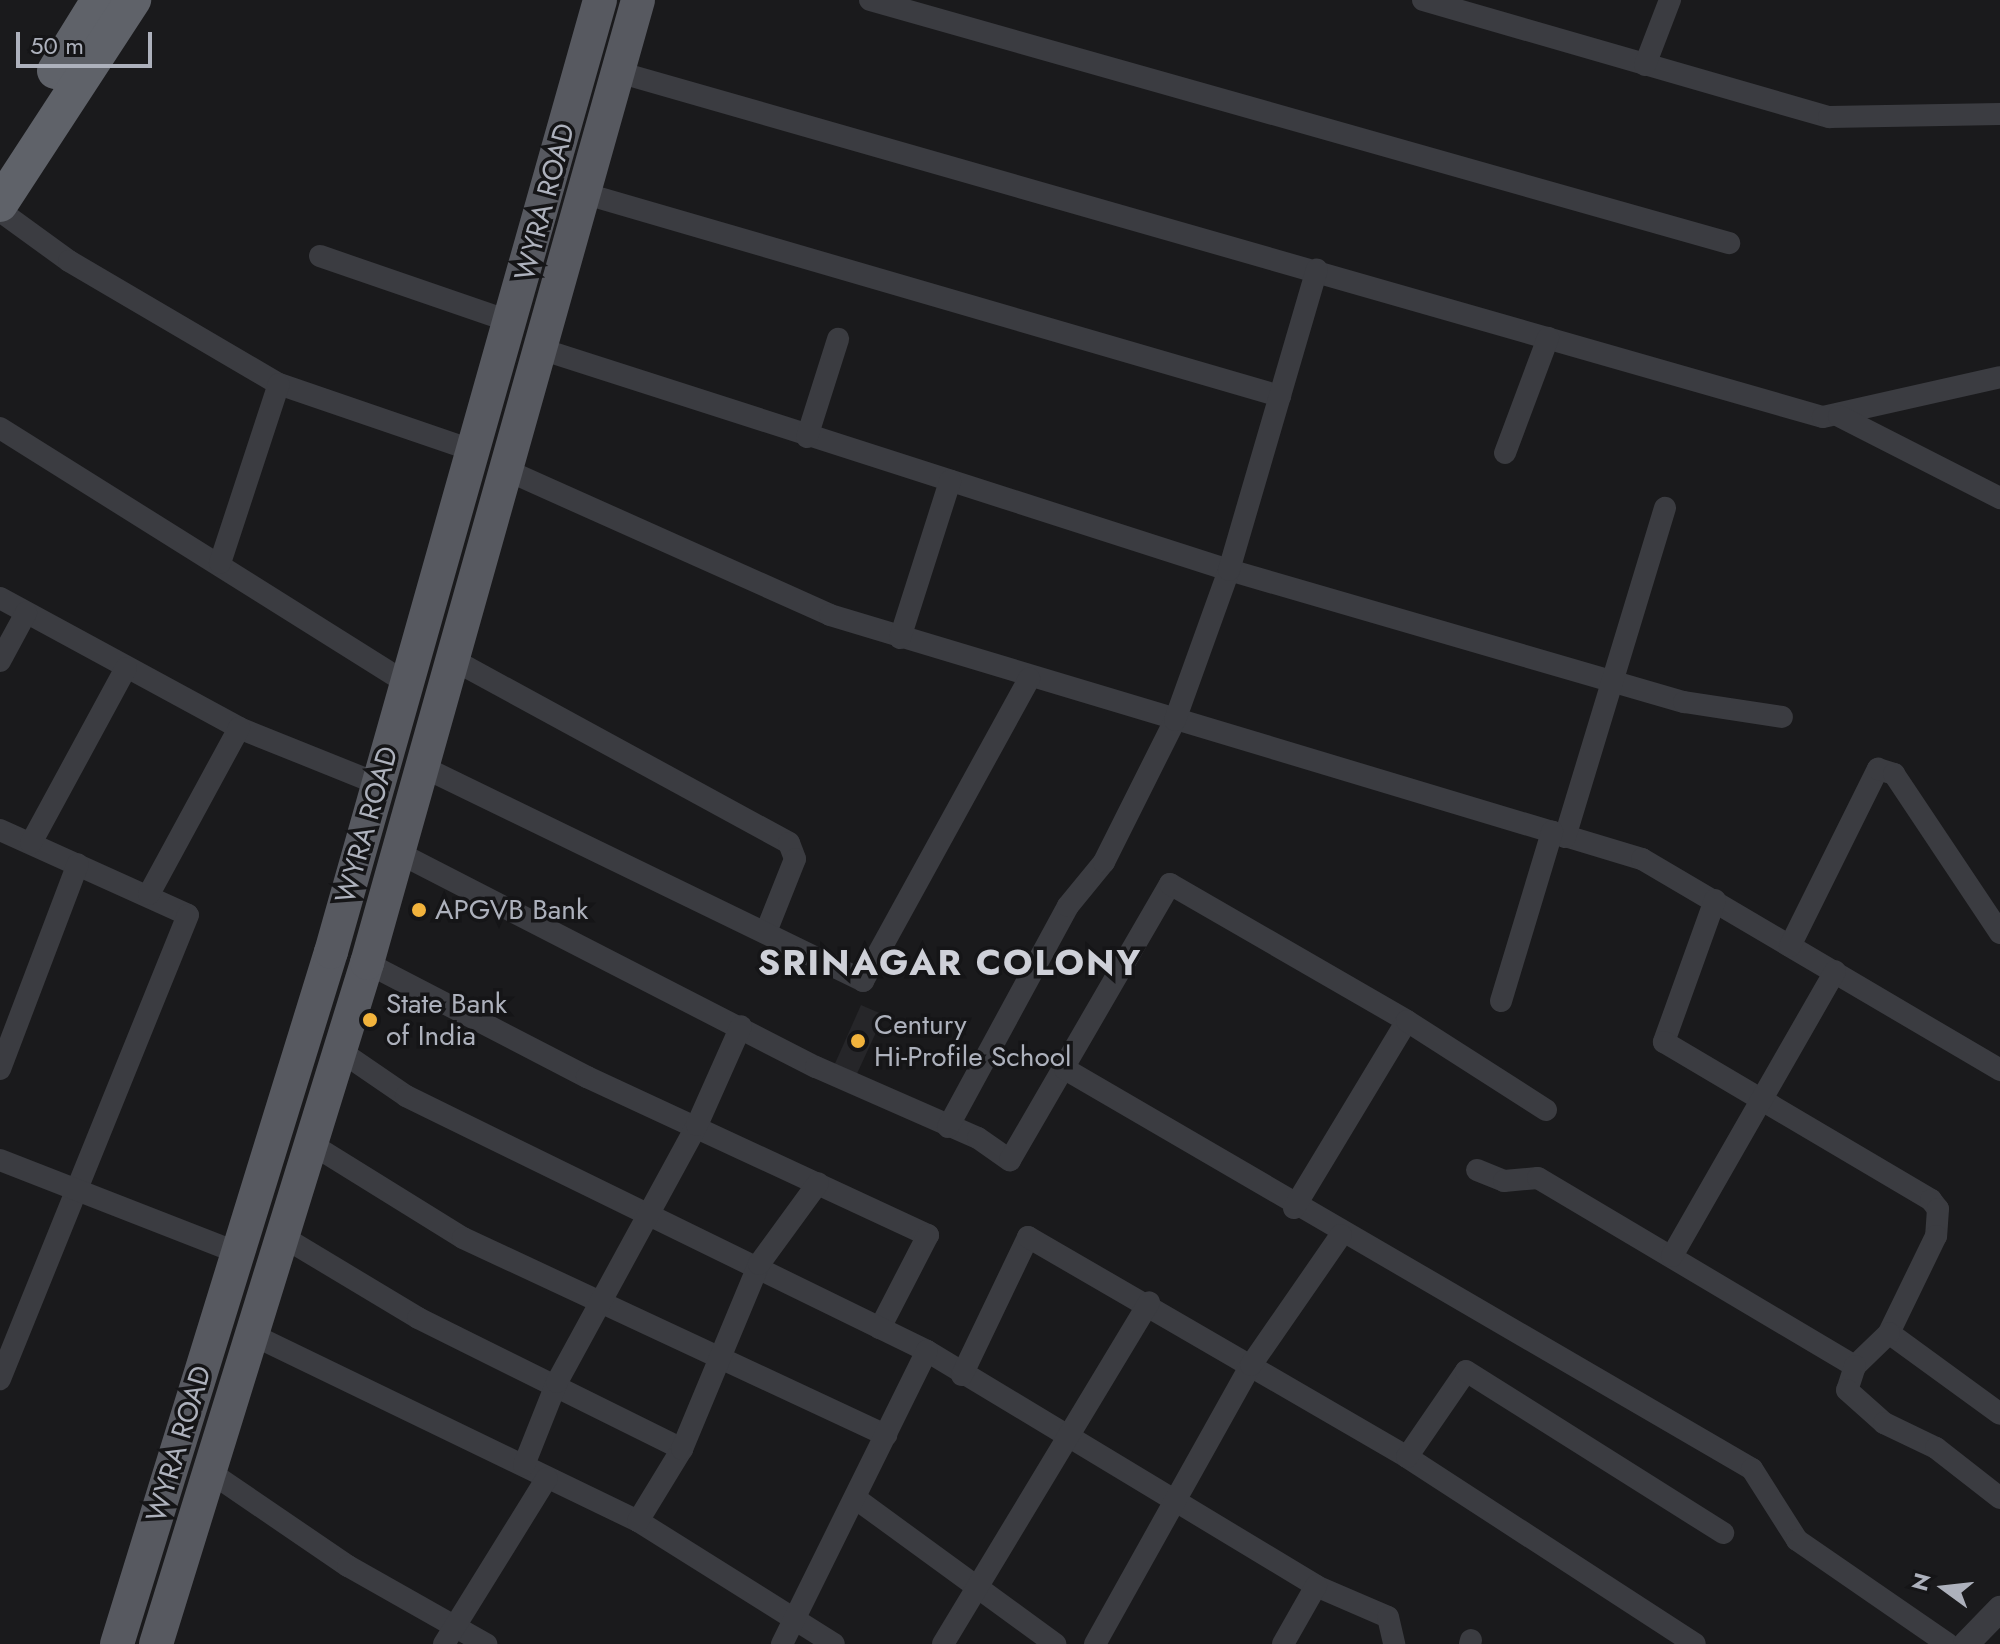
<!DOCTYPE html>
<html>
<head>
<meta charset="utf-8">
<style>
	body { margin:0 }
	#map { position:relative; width:2000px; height:1644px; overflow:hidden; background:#1a1a1c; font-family:Jost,sans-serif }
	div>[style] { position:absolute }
	.built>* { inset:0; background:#262629 }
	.minor>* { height:22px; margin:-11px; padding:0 11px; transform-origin:11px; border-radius:11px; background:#3b3c41 }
	.tertiary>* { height:26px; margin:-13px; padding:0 13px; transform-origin:13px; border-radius:13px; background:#3b3c41 }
	.primary>* { height:34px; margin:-17px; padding:0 17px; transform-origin:17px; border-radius:17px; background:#575960 }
	.trunk>* { height:36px; margin:-18px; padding:0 18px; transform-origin:18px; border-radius:18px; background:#5f6269 }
	.dots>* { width:22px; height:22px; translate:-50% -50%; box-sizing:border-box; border:4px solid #151517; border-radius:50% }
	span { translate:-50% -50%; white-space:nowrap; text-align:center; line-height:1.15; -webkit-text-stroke:7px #151517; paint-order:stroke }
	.street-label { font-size:28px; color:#adb1bc }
	.poi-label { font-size:28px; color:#adb1bc }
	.left { translate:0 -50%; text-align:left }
	.district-label { font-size:36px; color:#ced0d8; font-weight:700; letter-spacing:2px }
	.north { position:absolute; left:1904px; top:1548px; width:80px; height:80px; -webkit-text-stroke:6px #151517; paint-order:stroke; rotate:285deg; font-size:22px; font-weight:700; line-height:32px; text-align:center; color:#adb1bc }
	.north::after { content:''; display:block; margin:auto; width:28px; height:36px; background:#adb1bc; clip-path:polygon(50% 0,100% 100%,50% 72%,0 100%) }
	.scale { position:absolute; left:16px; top:32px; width:136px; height:36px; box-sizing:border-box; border:4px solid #adb1bc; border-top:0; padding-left:10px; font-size:24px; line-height:28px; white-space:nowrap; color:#adb1bc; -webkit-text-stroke:6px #151517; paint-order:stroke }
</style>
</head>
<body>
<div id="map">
	<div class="built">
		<i style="clip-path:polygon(861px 1005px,884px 1015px,855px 1078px,833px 1068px)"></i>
	</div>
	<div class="minor">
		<i style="left:870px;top:0;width:893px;rotate:15.8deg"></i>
		<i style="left:1423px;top:0;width:423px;rotate:16.1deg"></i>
		<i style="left:1829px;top:117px;width:171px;rotate:-1deg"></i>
		<i style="left:1645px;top:65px;width:70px;rotate:-69deg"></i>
		<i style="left:618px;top:72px;width:1253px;rotate:15.98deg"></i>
		<i style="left:1823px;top:417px;width:181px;rotate:-12.7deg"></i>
		<i style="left:586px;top:194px;width:723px;rotate:16.23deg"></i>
		<i style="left:0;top:211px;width:85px;rotate:35.9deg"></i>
		<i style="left:69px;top:261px;width:243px;rotate:30.4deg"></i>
		<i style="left:279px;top:384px;width:204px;rotate:18.9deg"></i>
		<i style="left:320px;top:256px;width:203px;rotate:19deg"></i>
		<i style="left:544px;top:350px;width:719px;rotate:17.81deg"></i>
		<i style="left:1229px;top:570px;width:474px;rotate:16.2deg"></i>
		<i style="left:1684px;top:702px;width:99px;rotate:8.7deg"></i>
		<i style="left:1839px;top:416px;width:181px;rotate:27deg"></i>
		<i style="left:0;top:428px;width:478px;rotate:32.1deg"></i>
		<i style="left:807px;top:437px;width:103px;rotate:-72.4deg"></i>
		<i style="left:1505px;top:453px;width:123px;rotate:-69.5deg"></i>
		<i style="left:504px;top:469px;width:357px;rotate:24.1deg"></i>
		<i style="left:830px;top:615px;width:848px;rotate:16.73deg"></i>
		<i style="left:1642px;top:859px;width:416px;rotate:30.5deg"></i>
		<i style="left:220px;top:563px;width:188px;rotate:-71.8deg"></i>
		<i style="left:0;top:598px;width:272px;rotate:28.5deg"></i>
		<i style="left:239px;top:728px;width:148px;rotate:21.9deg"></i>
		<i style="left:900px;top:638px;width:165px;rotate:-72.3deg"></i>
		<i style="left:450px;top:658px;width:386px;rotate:28.6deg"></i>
		<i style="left:789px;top:843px;width:17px;rotate:69deg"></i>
		<i style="left:795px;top:859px;width:79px;rotate:111.7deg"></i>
		<i style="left:0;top:661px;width:55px;rotate:-61.6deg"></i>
		<i style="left:419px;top:765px;width:494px;rotate:25.9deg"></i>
		<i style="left:863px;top:981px;width:345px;rotate:-61.2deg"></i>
		<i style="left:0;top:830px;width:206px;rotate:24.3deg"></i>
		<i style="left:188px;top:915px;width:501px;rotate:112.06deg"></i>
		<i style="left:1565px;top:837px;width:344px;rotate:-73.1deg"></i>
		<i style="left:31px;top:843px;width:199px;rotate:-61.5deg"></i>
		<i style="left:397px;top:852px;width:471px;rotate:27.2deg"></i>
		<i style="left:816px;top:1067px;width:177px;rotate:23.7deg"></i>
		<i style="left:978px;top:1138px;width:39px;rotate:35deg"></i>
		<i style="left:1010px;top:1160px;width:319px;rotate:-59.9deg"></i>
		<i style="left:1170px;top:884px;width:274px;rotate:30deg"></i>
		<i style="left:149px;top:894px;width:189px;rotate:-61.5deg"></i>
		<i style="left:1715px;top:900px;width:151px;rotate:109.8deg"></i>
		<i style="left:1664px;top:1042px;width:310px;rotate:30.6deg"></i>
		<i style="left:1931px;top:1200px;width:11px;rotate:52deg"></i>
		<i style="left:1938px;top:1209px;width:27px;rotate:94deg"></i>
		<i style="left:1936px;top:1236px;width:108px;rotate:115.9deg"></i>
		<i style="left:1889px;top:1333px;width:137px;rotate:36.1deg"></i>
		<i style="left:1790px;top:946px;width:198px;rotate:-63.6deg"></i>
		<i style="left:1878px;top:769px;width:17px;rotate:17deg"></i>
		<i style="left:1894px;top:774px;width:191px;rotate:56.3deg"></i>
		<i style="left:367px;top:963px;width:248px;rotate:27.4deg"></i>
		<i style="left:587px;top:1077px;width:376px;rotate:24.9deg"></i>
		<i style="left:928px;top:1235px;width:105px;rotate:117.3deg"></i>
		<i style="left:1501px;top:1001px;width:177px;rotate:-73.2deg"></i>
		<i style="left:336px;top:1048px;width:85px;rotate:34.4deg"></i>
		<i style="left:406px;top:1096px;width:580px;rotate:26.08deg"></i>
		<i style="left:927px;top:1351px;width:454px;rotate:31.1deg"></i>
		<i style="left:1316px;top:1586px;width:78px;rotate:23.3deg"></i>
		<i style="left:1388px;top:1617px;width:28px;rotate:77deg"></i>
		<i style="left:0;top:1069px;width:219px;rotate:-69.2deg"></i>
		<i style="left:1065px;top:1069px;width:795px;rotate:30.21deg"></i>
		<i style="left:1752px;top:1469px;width:84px;rotate:57.6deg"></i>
		<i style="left:1797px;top:1540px;width:183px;rotate:34.6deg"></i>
		<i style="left:948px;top:1127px;width:251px;rotate:-61.5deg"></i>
		<i style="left:1068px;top:906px;width:57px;rotate:-50.7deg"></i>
		<i style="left:1104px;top:862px;width:159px;rotate:-63.4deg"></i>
		<i style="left:1175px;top:720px;width:159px;rotate:-70.2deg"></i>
		<i style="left:1229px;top:570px;width:313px;rotate:-73.7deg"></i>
		<i style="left:313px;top:1145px;width:176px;rotate:31.8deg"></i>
		<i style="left:463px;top:1238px;width:467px;rotate:25deg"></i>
		<i style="left:0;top:1160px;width:251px;rotate:21.3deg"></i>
		<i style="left:1477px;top:1170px;width:29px;rotate:22deg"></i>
		<i style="left:1504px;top:1181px;width:34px;rotate:-5deg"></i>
		<i style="left:1538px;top:1178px;width:369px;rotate:30.7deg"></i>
		<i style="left:1855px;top:1366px;width:47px;rotate:-44.1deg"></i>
		<i style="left:1294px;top:1208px;width:218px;rotate:-58.9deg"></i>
		<i style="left:1407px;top:1021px;width:165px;rotate:32.6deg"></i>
		<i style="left:280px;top:1235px;width:161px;rotate:31deg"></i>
		<i style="left:418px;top:1318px;width:295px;rotate:26.4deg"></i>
		<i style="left:1672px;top:1256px;width:328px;rotate:-60.2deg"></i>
		<i style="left:251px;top:1334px;width:430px;rotate:25.8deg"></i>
		<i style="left:638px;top:1521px;width:231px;rotate:32.1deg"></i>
		<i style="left:1855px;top:1366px;width:25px;rotate:108deg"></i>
		<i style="left:1847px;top:1390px;width:50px;rotate:41.7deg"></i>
		<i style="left:1884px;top:1423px;width:58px;rotate:25.7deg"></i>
		<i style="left:1936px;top:1448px;width:81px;rotate:38deg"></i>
		<i style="left:962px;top:1375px;width:153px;rotate:-64.4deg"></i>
		<i style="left:1028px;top:1237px;width:438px;rotate:30.1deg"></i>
		<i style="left:1407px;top:1457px;width:343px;rotate:33deg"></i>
		<i style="left:1407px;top:1457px;width:104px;rotate:-55.5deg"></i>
		<i style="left:1466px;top:1371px;width:304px;rotate:32.2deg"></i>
		<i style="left:524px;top:1465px;width:89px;rotate:-68.3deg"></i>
		<i style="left:557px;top:1382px;width:293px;rotate:-61.4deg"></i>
		<i style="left:697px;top:1125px;width:108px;rotate:-66deg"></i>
		<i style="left:210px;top:1472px;width:167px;rotate:34.3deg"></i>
		<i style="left:348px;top:1566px;width:159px;rotate:29.5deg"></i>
		<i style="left:855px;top:1498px;width:248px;rotate:36.1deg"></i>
		<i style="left:638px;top:1521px;width:84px;rotate:-58.6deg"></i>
		<i style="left:682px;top:1449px;width:200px;rotate:-67.4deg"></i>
		<i style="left:759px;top:1264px;width:100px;rotate:-53.9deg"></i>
		<i style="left:444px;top:1644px;width:195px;rotate:-58.2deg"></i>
		<i style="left:782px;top:1644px;width:327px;rotate:-63.7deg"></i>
		<i style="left:943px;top:1644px;width:399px;rotate:-58.9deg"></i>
		<i style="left:1095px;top:1644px;width:320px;rotate:-60.8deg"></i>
		<i style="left:1251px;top:1365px;width:158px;rotate:-55.3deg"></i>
		<i style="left:1283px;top:1644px;width:67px;rotate:-60.4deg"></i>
		<i style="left:1470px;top:1644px;width:4px;rotate:-76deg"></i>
	</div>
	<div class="tertiary">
		<i style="left:1966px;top:1644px;width:49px;rotate:-45.8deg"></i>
	</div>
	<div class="primary">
		<i style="left:117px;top:1644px;width:724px;rotate:-72.82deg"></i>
		<i style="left:331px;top:952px;width:989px;rotate:-74.22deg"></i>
		<i style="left:156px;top:1644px;width:713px;rotate:-72.79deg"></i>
		<i style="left:367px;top:963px;width:1000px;rotate:-74.28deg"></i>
	</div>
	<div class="trunk">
		<i style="left:55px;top:71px;width:84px;rotate:-58.2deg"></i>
		<i style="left:0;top:204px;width:244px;rotate:-56.9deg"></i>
	</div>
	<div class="dots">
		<i style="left:419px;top:910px;background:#f2b33c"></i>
		<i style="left:370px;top:1020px;background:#f2b33c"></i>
		<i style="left:858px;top:1041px;background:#f2b33c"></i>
	</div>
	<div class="street-label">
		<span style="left:545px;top:202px;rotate:-75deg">WYRA ROAD</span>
		<span style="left:367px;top:825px;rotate:-74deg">WYRA ROAD</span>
		<span style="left:179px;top:1444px;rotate:-73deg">WYRA ROAD</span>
	</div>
	<div class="poi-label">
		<span class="left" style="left:435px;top:910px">APGVB Bank</span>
		<span class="left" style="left:386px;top:1020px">State Bank<br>of India</span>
		<span class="left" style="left:874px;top:1041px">Century<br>Hi-Profile School</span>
	</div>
	<div class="district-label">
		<span style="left:950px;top:963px">SRINAGAR COLONY</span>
	</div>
	<div class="north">N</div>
	<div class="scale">50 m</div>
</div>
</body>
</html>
